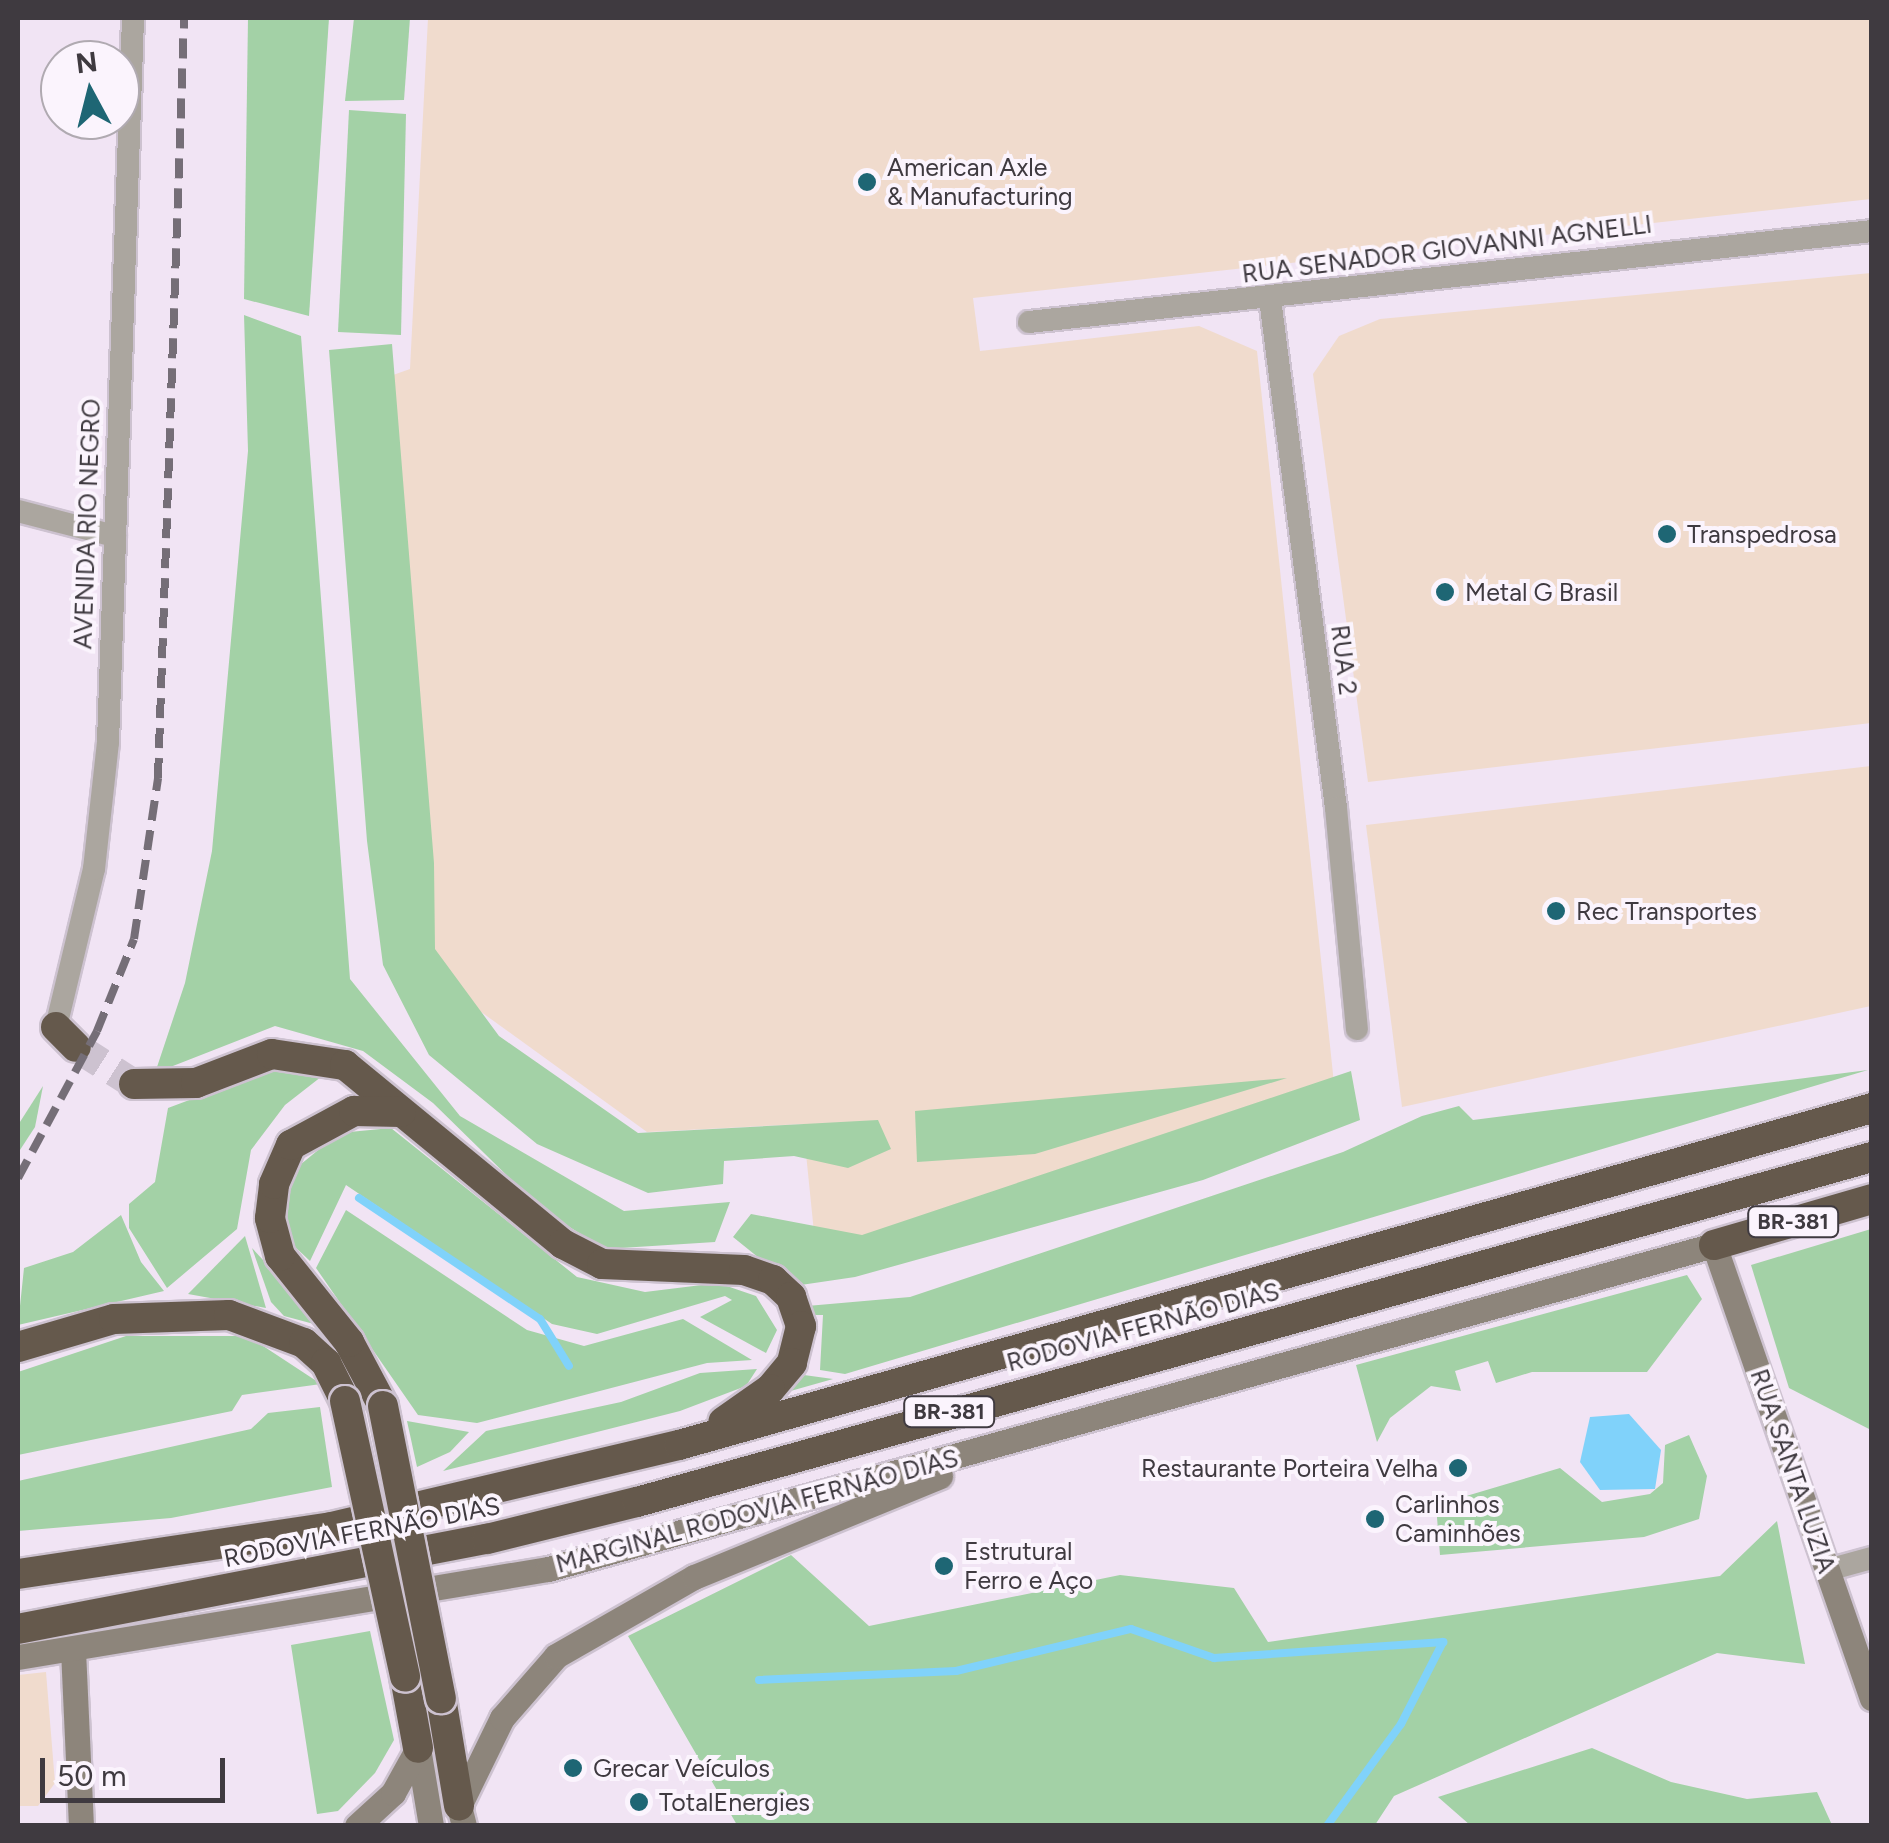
<!DOCTYPE html>
<html>
<head>
<meta charset="utf-8">
<style>
	body { margin:0 }
	#map { position:relative; width:1889px; height:1843px; overflow:hidden; background:#f1e4f4; font-family:Figtree,sans-serif }
	div>[style] { position:absolute }
	.industrial>* { inset:0; background:#f0dbcd }
	.green>* { inset:0; background:#a3d1a6 }
	.water>* { inset:0; background:#80d2fa }
	.stream>* { height:8px; margin:-4px; padding:0 4px; transform-origin:4px; border-radius:4px; background:#80d2fa }
	.highway-tunnel>* { height:30px; margin-top:-15px; transform-origin:0; background:repeating-linear-gradient(90deg,#cdc2d0 0 30px,transparent 0 45px) }
	.roads { filter:drop-shadow(2px 0 #cdc2d0) drop-shadow(-2px 0 #cdc2d0) drop-shadow(0 2px #cdc2d0) drop-shadow(0 -2px #cdc2d0) }
	.street>* { height:22px; margin:-11px; padding:0 11px; transform-origin:11px; border-radius:11px; background:#aba69f }
	.secondary>* { height:25px; margin:-12.5px; padding:0 12.5px; transform-origin:12.5px; border-radius:12.5px; background:#8d857b }
	.highway>* { height:30px; margin:-15px; padding:0 15px; transform-origin:15px; border-radius:15px; background:#65594c }
	.rail>* { height:8px; margin-top:-4px; transform-origin:0; background:repeating-linear-gradient(90deg,#756e77 0 20px,transparent 0 30px) }
	.bridges { filter:drop-shadow(2px 0 #cdc2d0) drop-shadow(-2px 0 #cdc2d0) drop-shadow(0 2px #cdc2d0) drop-shadow(0 -2px #cdc2d0) }
	.highway-bridge>* { height:30px; margin:-15px; padding:0 15px; transform-origin:15px; border-radius:15px; background:#65594c }
	.dots>* { width:28px; height:28px; translate:-50% -50%; box-sizing:border-box; border:5px solid #fbf4fd; border-radius:50% }
	span { translate:-50% -50%; white-space:nowrap; text-align:center; line-height:1.15; -webkit-text-stroke:8px #fbf4fd; paint-order:stroke }
	.shield-label span { padding:2px 8px; background:#fbf4fd; border:2px solid; border-radius:8px; -webkit-text-stroke-width:0 }
	.shield-label { font-size:22px; color:#3f3a40; font-weight:700 }
	.poi-label { font-size:25px; color:#3f3a40 }
	.left { translate:0 -50%; text-align:left }
	.right { translate:-100% -50%; text-align:right }
	.street-label { font-size:25px; color:#3f3a40 }
	.frame { position:absolute; inset:0; border:20px solid #3f3a40; pointer-events:none }
	.north { position:absolute; left:40px; top:40px; width:100px; height:100px; box-sizing:border-box; background:#fbf4fd; border:2px solid #b0aab1; border-radius:50%; rotate:353deg; font-size:28px; font-weight:700; line-height:40px; text-align:center; color:#3f3a40 }
	.north::after { content:''; display:block; margin:auto; width:35px; height:45px; background:#1e6674; clip-path:polygon(50% 0,100% 100%,50% 72%,0 100%) }
	.scale { position:absolute; left:40px; top:1758px; width:185px; height:45px; box-sizing:border-box; border:5px solid #3f3a40; border-top:0; padding-left:12px; font-size:30px; line-height:35px; white-space:nowrap; color:#3f3a40; -webkit-text-stroke:8px #fbf4fd; paint-order:stroke }
</style>
</head>
<body>
<div id="map">
	<div class="industrial">
		<i style="clip-path:polygon(428px 18px,1871px 18px,1871px 199px,973px 298px,980px 351px,1199px 326px,1257px 351px,1335px 1093px,817px 1262px,803px 1124px,647px 1132px,455px 993px,426px 946px,379px 380px,410px 369px)"></i>
		<i style="clip-path:polygon(1871px 273px,1871px 723px,1368px 782px,1313px 374px,1339px 336px,1380px 319px)"></i>
		<i style="clip-path:polygon(1871px 766px,1871px 1006px,1402px 1107px,1366px 825px)"></i>
		<i style="clip-path:polygon(46px 1672px,55px 1783px,38px 1806px,18px 1806px,18px 1675px)"></i>
	</div>
	<div class="green">
		<i style="clip-path:polygon(248px 18px,329px 18px,309px 316px,244px 299px)"></i>
		<i style="clip-path:polygon(354px 18px,410px 18px,404px 100px,345px 101px)"></i>
		<i style="clip-path:polygon(349px 110px,406px 114px,401px 335px,338px 332px)"></i>
		<i style="clip-path:polygon(244px 315px,301px 336px,350px 979px,460px 1116px,624px 1211px,730px 1202px,715px 1242px,605px 1249px,542px 1210px,433px 1103px,363px 1051px,275px 1026px,155px 1073px,185px 983px,212px 851px,248px 451px)"></i>
		<i style="clip-path:polygon(392px 344px,434px 863px,435px 949px,499px 1036px,638px 1133px,878px 1120px,891px 1149px,848px 1168px,794px 1156px,724px 1161px,723px 1184px,648px 1193px,537px 1144px,429px 1055px,383px 965px,367px 841px,329px 350px)"></i>
		<i style="clip-path:polygon(283px 1065px,326px 1073px,285px 1105px,251px 1150px,237px 1229px,167px 1288px,129px 1228px,129px 1204px,155px 1182px,168px 1108px)"></i>
		<i style="clip-path:polygon(1868px 1070px,845px 1374px,820px 1370px,823px 1315px,814px 1315px,804px 1375px,833px 1379px,780px 1394px,807px 1306px,910px 1297px,1343px 1152px,1422px 1116px,1459px 1106px,1473px 1120px)"></i>
		<i style="clip-path:polygon(1351px 1071px,1360px 1120px,1203px 1180px,855px 1277px,794px 1286px,733px 1237px,751px 1214px,862px 1235px)"></i>
		<i style="clip-path:polygon(1287px 1078px,1035px 1154px,917px 1162px,915px 1111px)"></i>
		<i style="clip-path:polygon(43px 1086px,35px 1127px,18px 1153px,18px 1125px)"></i>
		<i style="clip-path:polygon(391px 1128px,577px 1277px,645px 1292px,718px 1283px,756px 1296px,777px 1330px,766px 1353px,700px 1317px,732px 1300px,725px 1296px,597px 1334px,552px 1324px,346px 1185px,310px 1261px,294px 1246px,283px 1207px,295px 1169px,339px 1133px)"></i>
		<i style="clip-path:polygon(346px 1210px,527px 1330px,584px 1346px,683px 1319px,752px 1360px,707px 1363px,477px 1423px,418px 1415px,316px 1268px)"></i>
		<i style="clip-path:polygon(121px 1215px,141px 1262px,164px 1291px,18px 1325px,24px 1268px,73px 1252px)"></i>
		<i style="clip-path:polygon(1871px 1229px,1872px 1229px,1871px 1430px,1789px 1388px,1751px 1265px)"></i>
		<i style="clip-path:polygon(245px 1236px,266px 1308px,188px 1294px)"></i>
		<i style="clip-path:polygon(252px 1248px,325px 1327px,284px 1316px,271px 1302px)"></i>
		<i style="clip-path:polygon(1687px 1275px,1702px 1299px,1647px 1372px,1532px 1372px,1496px 1383px,1488px 1361px,1455px 1371px,1461px 1391px,1431px 1386px,1390px 1418px,1377px 1442px,1356px 1365px)"></i>
		<i style="clip-path:polygon(126px 1336px,248px 1336px,321px 1384px,242px 1395px,232px 1411px,18px 1455px,18px 1372px)"></i>
		<i style="clip-path:polygon(757px 1369px,746px 1386px,680px 1411px,443px 1471px,486px 1431px,621px 1402px,700px 1373px)"></i>
		<i style="clip-path:polygon(320px 1407px,332px 1487px,171px 1518px,18px 1531px,18px 1481px,251px 1429px,268px 1413px)"></i>
		<i style="clip-path:polygon(407px 1421px,469px 1432px,450px 1452px,417px 1467px)"></i>
		<i style="clip-path:polygon(1689px 1435px,1707px 1476px,1699px 1519px,1644px 1537px,1440px 1555px,1436px 1505px,1560px 1468px,1602px 1502px,1650px 1494px,1663px 1483px,1665px 1445px)"></i>
		<i style="clip-path:polygon(1777px 1521px,1805px 1664px,1717px 1653px,1394px 1796px,1375px 1825px,737px 1825px,628px 1636px,791px 1555px,869px 1626px,1120px 1575px,1234px 1588px,1268px 1642px,1720px 1576px)"></i>
		<i style="clip-path:polygon(370px 1631px,394px 1740px,375px 1773px,338px 1811px,317px 1814px,291px 1645px)"></i>
		<i style="clip-path:polygon(1592px 1748px,1671px 1782px,1747px 1799px,1817px 1792px,1832px 1825px,1470px 1825px,1438px 1797px)"></i>
	</div>
	<div class="water">
		<i style="clip-path:polygon(1629px 1414px,1661px 1450px,1655px 1489px,1600px 1490px,1580px 1462px,1590px 1417px)"></i>
	</div>
	<div class="stream">
		<i style="left:359px;top:1198px;width:218px;rotate:33.8deg"></i>
		<i style="left:540px;top:1319px;width:55px;rotate:58.3deg"></i>
		<i style="left:759px;top:1680px;width:197px;rotate:-2.6deg"></i>
		<i style="left:956px;top:1671px;width:180px;rotate:-13.5deg"></i>
		<i style="left:1131px;top:1629px;width:88px;rotate:19.3deg"></i>
		<i style="left:1214px;top:1658px;width:230px;rotate:-4deg"></i>
		<i style="left:1443px;top:1642px;width:92px;rotate:117.1deg"></i>
		<i style="left:1401px;top:1724px;width:126px;rotate:126deg"></i>
	</div>
	<div class="highway-tunnel">
		<i style="left:76px;top:1047px;width:69px;rotate:32.5deg"></i>
	</div>
	<div class="roads">
		<div class="street">
			<i style="left:1270px;top:299px;width:513px;rotate:82.61deg"></i>
			<i style="left:1336px;top:808px;width:222px;rotate:84.6deg"></i>
			<i style="left:1029px;top:322px;width:848px;rotate:-6.16deg"></i>
			<i style="left:18px;top:511px;width:100px;rotate:14.5deg"></i>
			<i style="left:56px;top:1027px;width:163px;rotate:-76.5deg"></i>
			<i style="left:94px;top:869px;width:128px;rotate:-83.7deg"></i>
			<i style="left:108px;top:742px;width:724px;rotate:-88.02deg"></i>
			<i style="left:1828px;top:1570px;width:46px;rotate:-15.3deg"></i>
		</div>
		<div class="secondary">
			<i style="left:73px;top:1650px;width:176px;rotate:87.4deg"></i>
			<i style="left:18px;top:1657px;width:537px;rotate:-9.43deg"></i>
			<i style="left:548px;top:1569px;width:1210px;rotate:-15.53deg"></i>
			<i style="left:1714px;top:1245px;width:480px;rotate:70.8deg"></i>
			<i style="left:418px;top:1748px;width:79px;rotate:80.5deg"></i>
			<i style="left:357px;top:1826px;width:49px;rotate:-42.5deg"></i>
			<i style="left:393px;top:1793px;width:51px;rotate:-60.9deg"></i>
			<i style="left:464px;top:1826px;width:21px;rotate:-104deg"></i>
			<i style="left:459px;top:1806px;width:98px;rotate:-64deg"></i>
			<i style="left:502px;top:1718px;width:82px;rotate:-48.9deg"></i>
			<i style="left:556px;top:1656px;width:159px;rotate:-29.8deg"></i>
			<i style="left:694px;top:1577px;width:266px;rotate:-22.3deg"></i>
		</div>
		<div class="highway">
			<i style="left:56px;top:1027px;width:28px;rotate:45deg"></i>
			<i style="left:134px;top:1084px;width:62px;rotate:-0.9deg"></i>
			<i style="left:196px;top:1083px;width:81px;rotate:-20.9deg"></i>
			<i style="left:272px;top:1054px;width:74px;rotate:8.6deg"></i>
			<i style="left:345px;top:1065px;width:282px;rotate:39.4deg"></i>
			<i style="left:563px;top:1244px;width:44px;rotate:27.1deg"></i>
			<i style="left:602px;top:1264px;width:142px;rotate:2.4deg"></i>
			<i style="left:744px;top:1270px;width:31px;rotate:19deg"></i>
			<i style="left:773px;top:1280px;width:25px;rotate:43deg"></i>
			<i style="left:791px;top:1297px;width:31px;rotate:71deg"></i>
			<i style="left:801px;top:1326px;width:38px;rotate:104deg"></i>
			<i style="left:792px;top:1363px;width:34px;rotate:130deg"></i>
			<i style="left:770px;top:1389px;width:57px;rotate:144.9deg"></i>
			<i style="left:1714px;top:1245px;width:165px;rotate:-16.2deg"></i>
			<i style="left:18px;top:1347px;width:100px;rotate:-16.3deg"></i>
			<i style="left:114px;top:1319px;width:115px;rotate:-2deg"></i>
			<i style="left:229px;top:1315px;width:80px;rotate:20.5deg"></i>
			<i style="left:304px;top:1343px;width:30px;rotate:42deg"></i>
			<i style="left:326px;top:1363px;width:42px;rotate:63.4deg"></i>
			<i style="left:383px;top:1406px;width:72px;rotate:-118deg"></i>
			<i style="left:349px;top:1342px;width:110px;rotate:-128.7deg"></i>
			<i style="left:280px;top:1256px;width:39px;rotate:-105deg"></i>
			<i style="left:270px;top:1218px;width:34px;rotate:-83deg"></i>
			<i style="left:274px;top:1184px;width:43px;rotate:-66.4deg"></i>
			<i style="left:291px;top:1145px;width:72px;rotate:-28.4deg"></i>
			<i style="left:354px;top:1111px;width:47px;rotate:1.2deg"></i>
			<i style="left:18px;top:1574px;width:317px;rotate:-8.5deg"></i>
			<i style="left:332px;top:1527px;width:357px;rotate:-13.3deg"></i>
			<i style="left:679px;top:1445px;width:1240px;rotate:-15.77deg"></i>
			<i style="left:18px;top:1629px;width:478px;rotate:-10.9deg"></i>
			<i style="left:487px;top:1539px;width:154px;rotate:-13.9deg"></i>
			<i style="left:637px;top:1502px;width:1282px;rotate:-15.61deg"></i>
			<i style="left:405px;top:1677px;width:72px;rotate:79.6deg"></i>
			<i style="left:441px;top:1698px;width:109px;rotate:80.5deg"></i>
		</div>
	</div>
	<div class="rail">
		<i style="left:18px;top:1178px;width:167px;rotate:-61.7deg"></i>
		<i style="left:97px;top:1031px;width:99px;rotate:-68.1deg"></i>
		<i style="left:134px;top:939px;width:163px;rotate:-81.5deg"></i>
		<i style="left:158px;top:778px;width:760px;rotate:-88.04deg"></i>
	</div>
	<div class="bridges">
		<div class="highway-bridge">
			<i style="left:345px;top:1401px;width:282px;rotate:77.7deg"></i>
			<i style="left:383px;top:1406px;width:298px;rotate:78.8deg"></i>
		</div>
	</div>
	<div class="dots">
		<i style="left:867px;top:182px;background:#1e6674"></i>
		<i style="left:1667px;top:534px;background:#1e6674"></i>
		<i style="left:1445px;top:592px;background:#1e6674"></i>
		<i style="left:1556px;top:911px;background:#1e6674"></i>
		<i style="left:1458px;top:1468px;background:#1e6674"></i>
		<i style="left:1375px;top:1519px;background:#1e6674"></i>
		<i style="left:944px;top:1566px;background:#1e6674"></i>
		<i style="left:573px;top:1768px;background:#1e6674"></i>
		<i style="left:639px;top:1802px;background:#1e6674"></i>
	</div>
	<div class="shield-label">
		<span style="left:1793px;top:1222px">BR-381</span>
		<span style="left:949px;top:1412px">BR-381</span>
	</div>
	<div class="poi-label">
		<span class="left" style="left:887px;top:182px">American Axle<br>&amp; Manufacturing</span>
		<span class="left" style="left:1687px;top:534px">Transpedrosa</span>
		<span class="left" style="left:1465px;top:592px">Metal G Brasil</span>
		<span class="left" style="left:1576px;top:911px">Rec Transportes</span>
		<span class="right" style="left:1438px;top:1468px">Restaurante Porteira Velha</span>
		<span class="left" style="left:1395px;top:1519px">Carlinhos<br>Caminhões</span>
		<span class="left" style="left:964px;top:1566px">Estrutural<br>Ferro e Aço</span>
		<span class="left" style="left:593px;top:1768px">Grecar Veículos</span>
		<span class="left" style="left:659px;top:1802px">TotalEnergies</span>
	</div>
	<div class="street-label">
		<span style="left:1447px;top:249px;rotate:-7deg">RUA SENADOR GIOVANNI AGNELLI</span>
		<span style="left:87px;top:524px;rotate:-88deg">AVENIDA RIO NEGRO</span>
		<span style="left:1344px;top:660px;rotate:83deg">RUA 2</span>
		<span style="left:1143px;top:1327px;rotate:-15deg">RODOVIA FERNÃO DIAS</span>
		<span style="left:1793px;top:1471px;rotate:71deg">RUA SANTA LUZIA</span>
		<span style="left:757px;top:1511px;rotate:-15deg">MARGINAL RODOVIA FERNÃO DIAS</span>
		<span style="left:362px;top:1532px;rotate:-11deg">RODOVIA FERNÃO DIAS</span>
	</div>
	<div class="frame"></div>
	<div class="north">N</div>
	<div class="scale">50 m</div>
</div>
</body>
</html>
